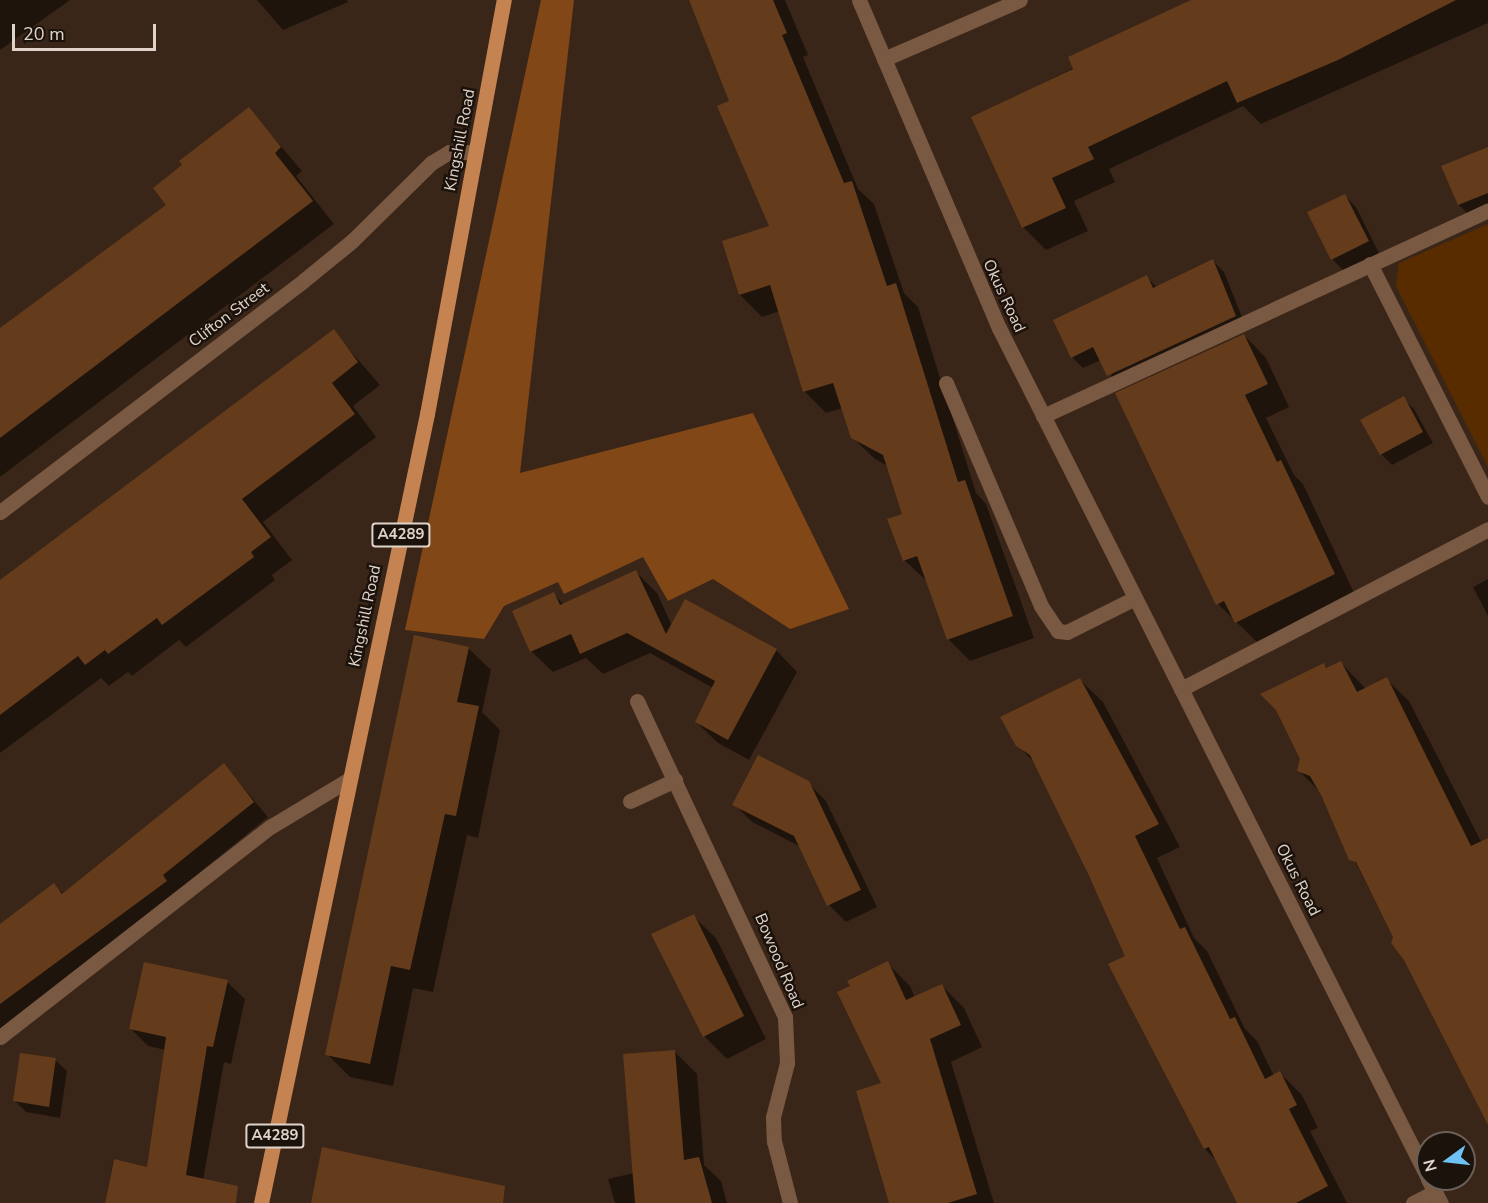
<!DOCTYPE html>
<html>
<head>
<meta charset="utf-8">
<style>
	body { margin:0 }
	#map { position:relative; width:1488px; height:1203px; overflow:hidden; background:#3a2618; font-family:"Nunito Sans",sans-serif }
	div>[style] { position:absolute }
	.green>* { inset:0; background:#592c00 }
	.forest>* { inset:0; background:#814716 }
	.shadow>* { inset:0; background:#0007 }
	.building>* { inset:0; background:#643b1b }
	.lane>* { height:15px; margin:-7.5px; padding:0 7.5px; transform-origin:7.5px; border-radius:7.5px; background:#795942 }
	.street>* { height:15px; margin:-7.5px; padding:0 7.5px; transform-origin:7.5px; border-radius:7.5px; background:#795942 }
	.primary>* { height:15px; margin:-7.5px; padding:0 7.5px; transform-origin:7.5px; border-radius:7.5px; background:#c68352 }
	span { translate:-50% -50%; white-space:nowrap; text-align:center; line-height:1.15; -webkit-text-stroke:5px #1b120b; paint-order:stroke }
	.shield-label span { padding:2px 4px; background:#1b120b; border:2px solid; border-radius:4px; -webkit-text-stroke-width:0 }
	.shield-label { font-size:15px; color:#e0d3ca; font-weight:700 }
	.street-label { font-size:16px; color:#e0d3ca }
	.north { position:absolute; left:1416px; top:1131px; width:60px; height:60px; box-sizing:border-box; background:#1b120b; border:2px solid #6a5f57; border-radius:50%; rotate:255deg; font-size:16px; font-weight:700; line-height:24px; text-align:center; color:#e0d3ca }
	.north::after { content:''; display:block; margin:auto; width:21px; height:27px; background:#6ec2f3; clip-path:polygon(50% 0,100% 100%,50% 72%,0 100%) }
	.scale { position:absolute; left:12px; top:24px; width:144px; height:27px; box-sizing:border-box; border:3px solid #e0d3ca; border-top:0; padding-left:8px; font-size:18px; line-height:21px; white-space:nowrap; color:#e0d3ca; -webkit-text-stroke:4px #1b120b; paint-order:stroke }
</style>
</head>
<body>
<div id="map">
	<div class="green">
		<i style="clip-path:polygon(1488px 224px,1488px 467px,1396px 286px,1399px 263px)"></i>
	</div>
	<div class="forest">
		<i style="clip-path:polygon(541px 0,574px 0,520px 473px,753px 413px,849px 609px,790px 629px,713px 579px,668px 601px,643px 557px,564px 594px,558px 582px,504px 606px,484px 639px,405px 630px)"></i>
	</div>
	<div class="shadow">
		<i style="clip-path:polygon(0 0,70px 0,0 50px)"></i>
		<i style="clip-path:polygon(257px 0,347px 0,348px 2px,283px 30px)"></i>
		<i style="clip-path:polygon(691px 0,785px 0,808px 55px,803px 57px,858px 189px,874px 204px,904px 293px,918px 307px,976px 493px,986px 504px,1034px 638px,970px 661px,948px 639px,928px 582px,904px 560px,904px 515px,889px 467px,875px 459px,852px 437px,843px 408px,826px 413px,804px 391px,780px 311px,762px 317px,740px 295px,724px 242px,771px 227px,731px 102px)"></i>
		<i style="clip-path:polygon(1210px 0,1488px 0,1488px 23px,1261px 124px,1243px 106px,1109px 169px,1115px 182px,1074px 201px,1088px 231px,1046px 250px,1023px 227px,973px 118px)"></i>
		<i style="clip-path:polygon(249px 109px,302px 171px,296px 176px,334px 224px,0 477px,0 329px,168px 206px)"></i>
		<i style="clip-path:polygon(1488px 149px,1488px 216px,1476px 222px,1459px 205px)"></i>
		<i style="clip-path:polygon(1345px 196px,1356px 207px,1379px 253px,1343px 270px,1332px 259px)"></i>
		<i style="clip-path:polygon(1213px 261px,1224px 272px,1246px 327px,1119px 386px,1101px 360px,1083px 368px,1072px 357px,1147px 277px,1157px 288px)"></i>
		<i style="clip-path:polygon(333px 331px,380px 385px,353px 406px,376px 437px,263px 522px,292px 560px,272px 575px,275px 580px,186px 647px,179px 640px,132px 676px,128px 672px,109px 686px,101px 678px,0 753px,0 583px)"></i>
		<i style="clip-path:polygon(1244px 335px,1266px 358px,1289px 407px,1266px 418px,1294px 475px,1303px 484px,1356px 597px,1259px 644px,1218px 604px)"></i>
		<i style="clip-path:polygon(1403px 398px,1414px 409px,1433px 443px,1392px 465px,1381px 454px)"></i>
		<i style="clip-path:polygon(636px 572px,657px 593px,672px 626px,776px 650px,797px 672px,749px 760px,718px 743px,696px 722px,713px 688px,650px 653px,603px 674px,586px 658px,553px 672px,531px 651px,554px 594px,564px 605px)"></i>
		<i style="clip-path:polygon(1488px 579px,1488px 616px,1473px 587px)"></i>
		<i style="clip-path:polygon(468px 648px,491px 670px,482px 712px,500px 730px,478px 838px,467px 835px,433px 992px,413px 988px,393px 1086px,350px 1077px,327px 1054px)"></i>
		<i style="clip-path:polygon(1341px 663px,1366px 689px,1386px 679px,1409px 701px,1488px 855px,1488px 1121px,1319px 791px,1298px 770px,1323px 664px,1328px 669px)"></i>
		<i style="clip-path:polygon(1080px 680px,1103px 702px,1180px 847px,1157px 858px,1194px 938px,1207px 951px,1245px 1029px,1257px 1041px,1274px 1076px,1280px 1073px,1302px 1095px,1318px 1128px,1310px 1131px,1347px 1203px,1238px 1203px,1217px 1161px,1205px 1149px,1181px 1105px,1110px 964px,1127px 956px,1035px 763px,1017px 745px)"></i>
		<i style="clip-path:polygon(224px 765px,268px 817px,0 1035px,0 926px,54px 885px,64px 894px)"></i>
		<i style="clip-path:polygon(808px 783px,826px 801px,877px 907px,846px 922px,829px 905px,801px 847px,752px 822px,734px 804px)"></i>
		<i style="clip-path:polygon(693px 916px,716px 938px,766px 1039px,727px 1059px,704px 1036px)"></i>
		<i style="clip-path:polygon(887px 963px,910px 986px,915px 998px,941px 985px,964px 1008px,982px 1047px,951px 1062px,994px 1203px,891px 1203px,883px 1084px,852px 987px)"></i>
		<i style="clip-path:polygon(227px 982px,245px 999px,231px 1064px,224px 1062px,199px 1203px,105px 1203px,113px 1161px,148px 1168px,166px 1050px,148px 1046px,131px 1029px)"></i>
		<i style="clip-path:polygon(674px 1051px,697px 1074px,704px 1165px,721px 1181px,727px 1203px,615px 1203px,608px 1179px,634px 1173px)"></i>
		<i style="clip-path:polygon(55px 1060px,67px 1071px,60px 1118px,26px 1112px,15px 1101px)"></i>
	</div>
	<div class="building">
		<i style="clip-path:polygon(689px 0,773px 0,787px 33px,782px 35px,844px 183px,852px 181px,887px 286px,896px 283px,958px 482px,965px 480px,1013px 616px,947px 640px,917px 556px,903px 561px,887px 519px,902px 514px,883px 455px,851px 438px,833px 383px,803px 392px,770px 285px,739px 295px,722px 241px,769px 226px,717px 106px,729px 101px)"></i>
		<i style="clip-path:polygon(1191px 0,1456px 0,1338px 60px,1237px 103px,1227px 81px,1088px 147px,1094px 159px,1052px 178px,1066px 208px,1022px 228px,971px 117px,1073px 69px,1068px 57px)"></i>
		<i style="clip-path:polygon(249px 107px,281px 147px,275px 153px,313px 201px,0 438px,0 328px,166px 205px,153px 188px,182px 165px,179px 161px)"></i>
		<i style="clip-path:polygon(1488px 147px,1488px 193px,1458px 205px,1441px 166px)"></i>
		<i style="clip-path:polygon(1345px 194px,1369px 241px,1331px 260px,1307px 212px)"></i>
		<i style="clip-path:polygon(1213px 259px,1236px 316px,1107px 376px,1093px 347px,1071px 358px,1053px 320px,1147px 275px,1153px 288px)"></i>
		<i style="clip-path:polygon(334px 329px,358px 362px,332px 383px,355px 414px,242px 499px,271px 537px,251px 552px,254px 557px,162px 625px,157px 618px,108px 654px,105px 650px,85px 665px,78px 656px,0 715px,0 580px)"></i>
		<i style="clip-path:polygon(1244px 334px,1268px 384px,1245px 395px,1277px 462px,1281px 460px,1335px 574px,1235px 623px,1224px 601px,1216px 605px,1115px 393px)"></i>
		<i style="clip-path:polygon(1404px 396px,1423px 432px,1380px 455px,1360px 420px)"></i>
		<i style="clip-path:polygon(636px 570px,666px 634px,685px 599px,777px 649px,728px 740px,695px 722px,715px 681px,627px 633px,580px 654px,571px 634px,530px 652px,512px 611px,554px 592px,560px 605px)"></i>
		<i style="clip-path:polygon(414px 635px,469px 647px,457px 702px,479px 706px,456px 816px,445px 814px,410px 970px,391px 966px,370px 1064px,325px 1055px)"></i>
		<i style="clip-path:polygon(1341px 661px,1357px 692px,1387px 677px,1471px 846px,1488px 838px,1488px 1125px,1404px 960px,1391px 943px,1393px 937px,1356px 862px,1349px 860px,1322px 797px,1310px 776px,1297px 771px,1300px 759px,1276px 710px,1260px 694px,1324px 663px,1326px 668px)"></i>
		<i style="clip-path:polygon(1080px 678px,1159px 824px,1135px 836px,1180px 929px,1185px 927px,1230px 1019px,1235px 1017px,1265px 1079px,1280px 1071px,1297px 1105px,1289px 1109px,1328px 1186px,1296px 1203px,1237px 1203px,1209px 1147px,1204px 1149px,1108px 964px,1125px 956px,1089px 876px,1030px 755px,1016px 746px,1000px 717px)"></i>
		<i style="clip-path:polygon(758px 755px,809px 781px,861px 890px,827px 906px,794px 836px,732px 805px)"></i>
		<i style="clip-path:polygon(224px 763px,254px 802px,163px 875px,167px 881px,0 1004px,0 924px,54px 883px,62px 894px)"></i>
		<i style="clip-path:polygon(694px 914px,744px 1016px,703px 1037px,651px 934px)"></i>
		<i style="clip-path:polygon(888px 961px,906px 1000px,942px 984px,961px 1025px,930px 1039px,977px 1194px,948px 1203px,889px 1203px,856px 1091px,881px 1083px,837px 992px,850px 986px,847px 981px)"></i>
		<i style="clip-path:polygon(144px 962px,228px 980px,213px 1047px,207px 1046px,186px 1175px,238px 1186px,236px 1203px,105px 1203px,114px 1159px,147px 1167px,166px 1037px,129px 1029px)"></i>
		<i style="clip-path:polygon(675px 1050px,684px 1160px,699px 1157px,712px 1203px,635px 1203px,623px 1054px)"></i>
		<i style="clip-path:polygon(20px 1053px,56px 1058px,49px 1107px,13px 1101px)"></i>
		<i style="clip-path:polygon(322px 1147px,505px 1186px,503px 1203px,311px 1203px)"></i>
	</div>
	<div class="lane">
		<i style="left:1370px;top:264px;width:261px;rotate:63.1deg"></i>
		<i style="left:946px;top:383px;width:242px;rotate:66.9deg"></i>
		<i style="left:1041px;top:606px;width:30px;rotate:56deg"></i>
		<i style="left:1058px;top:631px;width:9px;rotate:6deg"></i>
		<i style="left:1067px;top:632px;width:76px;rotate:-26.6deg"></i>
		<i style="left:1043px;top:416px;width:490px;rotate:-24.8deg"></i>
		<i style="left:1181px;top:689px;width:346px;rotate:-27.5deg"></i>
		<i style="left:0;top:1037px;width:342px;rotate:-37.9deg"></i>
		<i style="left:270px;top:827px;width:91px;rotate:-31.1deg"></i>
		<i style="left:1413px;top:1203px;width:25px;rotate:-27deg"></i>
	</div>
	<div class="street">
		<i style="left:859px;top:0;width:357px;rotate:66.9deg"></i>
		<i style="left:999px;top:328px;width:952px;rotate:63.22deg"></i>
		<i style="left:884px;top:59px;width:148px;rotate:-23.5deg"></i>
		<i style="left:0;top:512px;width:381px;rotate:-37.3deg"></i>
		<i style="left:303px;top:281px;width:63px;rotate:-39.2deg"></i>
		<i style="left:352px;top:241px;width:111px;rotate:-44.6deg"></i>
		<i style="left:431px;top:163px;width:21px;rotate:-31deg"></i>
		<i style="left:449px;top:152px;width:26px"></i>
		<i style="left:637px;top:701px;width:349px;rotate:64.9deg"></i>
		<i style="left:785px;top:1017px;width:46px;rotate:87.5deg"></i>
		<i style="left:787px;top:1063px;width:56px;rotate:104.5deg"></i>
		<i style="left:773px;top:1117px;width:24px;rotate:88deg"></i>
		<i style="left:774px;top:1141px;width:64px;rotate:75.5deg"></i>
		<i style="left:630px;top:801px;width:50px;rotate:-25deg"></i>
		<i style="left:1428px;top:1179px;width:27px;rotate:62deg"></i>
	</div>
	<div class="primary">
		<i style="left:261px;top:1203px;width:806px;rotate:-78.12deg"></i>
		<i style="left:427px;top:414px;width:421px;rotate:-79.5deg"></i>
	</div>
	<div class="shield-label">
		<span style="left:401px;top:535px">A4289</span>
		<span style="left:275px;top:1136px">A4289</span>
	</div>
	<div class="street-label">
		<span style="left:460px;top:140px;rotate:-79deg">Kingshill Road</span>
		<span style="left:1004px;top:296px;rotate:65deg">Okus Road</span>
		<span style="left:229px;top:315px;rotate:-37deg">Clifton Street</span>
		<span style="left:365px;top:616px;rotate:-78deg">Kingshill Road</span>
		<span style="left:1298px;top:880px;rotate:63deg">Okus Road</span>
		<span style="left:779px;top:961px;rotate:67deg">Bowood Road</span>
	</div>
	<div class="north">N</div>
	<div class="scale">20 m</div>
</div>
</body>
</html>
